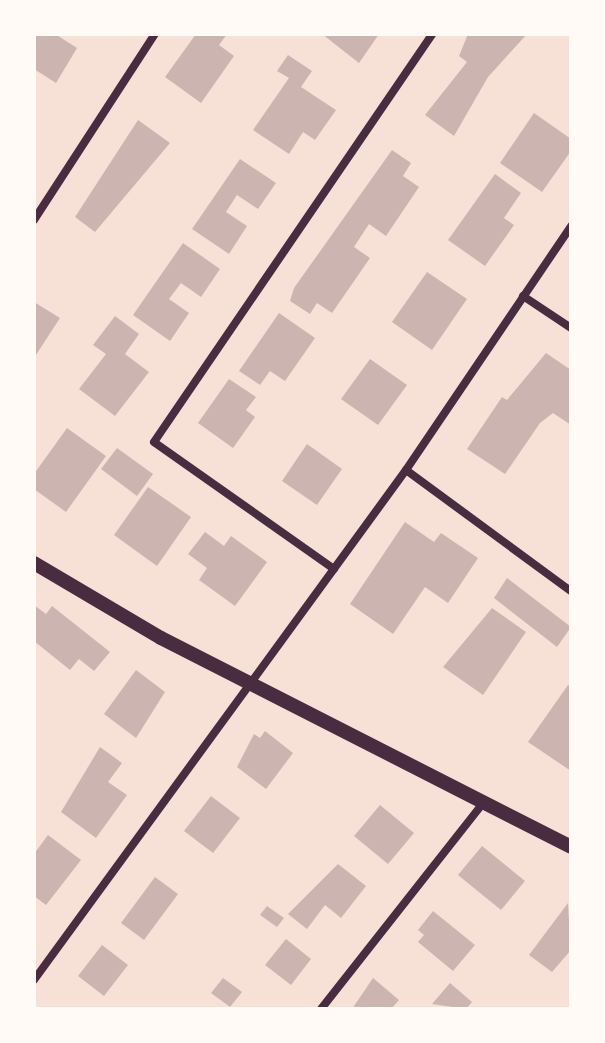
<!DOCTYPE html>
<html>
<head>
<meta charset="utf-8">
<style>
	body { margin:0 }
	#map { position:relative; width:605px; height:1043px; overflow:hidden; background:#f7e1d7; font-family:Cabin,sans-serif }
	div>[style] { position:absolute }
	.building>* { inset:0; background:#ccb4b1 }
	.minor>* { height:8px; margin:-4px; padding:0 4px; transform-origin:4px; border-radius:4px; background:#4a2c40 }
	.tertiary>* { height:14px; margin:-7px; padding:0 7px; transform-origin:7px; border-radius:7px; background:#4a2c40 }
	span { translate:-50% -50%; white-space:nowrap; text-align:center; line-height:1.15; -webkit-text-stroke:8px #fffaf5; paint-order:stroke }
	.frame { position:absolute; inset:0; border:36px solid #fffaf5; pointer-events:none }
</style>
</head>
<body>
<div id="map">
	<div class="building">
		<i style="clip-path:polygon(34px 34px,55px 34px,77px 48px,56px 83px,34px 69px)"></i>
		<i style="clip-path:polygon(196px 34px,227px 34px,219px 45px,234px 56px,201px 103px,165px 77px)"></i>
		<i style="clip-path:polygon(322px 34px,379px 34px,359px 63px)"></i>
		<i style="clip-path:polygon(468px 34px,527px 34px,488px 77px,454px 136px,425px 115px,467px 62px,459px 56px)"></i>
		<i style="clip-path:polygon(288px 55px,312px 71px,301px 87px,336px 110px,315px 140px,303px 132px,289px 154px,253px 130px,289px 78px,277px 71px)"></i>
		<i style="clip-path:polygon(534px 113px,571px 139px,571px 151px,542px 192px,500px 163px)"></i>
		<i style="clip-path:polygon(138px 120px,170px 143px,95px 232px,75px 217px)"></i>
		<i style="clip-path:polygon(392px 150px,411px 163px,403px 176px,419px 187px,386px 236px,369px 224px,354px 247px,370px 258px,332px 313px,317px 303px,310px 314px,290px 301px,294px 288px)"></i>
		<i style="clip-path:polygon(240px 159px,276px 183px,258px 209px,237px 195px,226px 212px,247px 226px,229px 254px,192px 229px)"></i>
		<i style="clip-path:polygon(495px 174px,521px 193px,504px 218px,514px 225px,485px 266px,448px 240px)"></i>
		<i style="clip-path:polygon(183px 243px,220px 269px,201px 297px,181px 283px,169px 299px,189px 313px,170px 341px,133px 315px)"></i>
		<i style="clip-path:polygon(427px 272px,467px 299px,432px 350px,392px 322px)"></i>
		<i style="clip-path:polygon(34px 302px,60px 318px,34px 358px)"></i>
		<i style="clip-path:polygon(279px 313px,315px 338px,285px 381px,270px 371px,260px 385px,239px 371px)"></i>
		<i style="clip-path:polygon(115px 316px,139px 334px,125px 354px,149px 372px,115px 416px,79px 389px,106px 354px,93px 345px)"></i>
		<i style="clip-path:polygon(546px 353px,571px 370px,571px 425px,553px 413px,540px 423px,505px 474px,467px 449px,502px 397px,507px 400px)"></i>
		<i style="clip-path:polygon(370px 359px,407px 385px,378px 425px,341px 399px)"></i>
		<i style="clip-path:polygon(229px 379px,256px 397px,246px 410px,255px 417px,233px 448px,198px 423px)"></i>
		<i style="clip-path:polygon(67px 428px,106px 456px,66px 512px,34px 489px,34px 474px)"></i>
		<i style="clip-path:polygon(307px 444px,342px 469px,317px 505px,282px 481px)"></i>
		<i style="clip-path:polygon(117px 448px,153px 474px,137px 496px,101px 469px)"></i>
		<i style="clip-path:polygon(148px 487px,191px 517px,157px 566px,114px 535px)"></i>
		<i style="clip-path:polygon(405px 522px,434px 542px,441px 533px,478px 558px,448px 603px,425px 587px,393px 634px,350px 604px)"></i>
		<i style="clip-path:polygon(205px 532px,224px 546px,231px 536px,267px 562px,235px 606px,199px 580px,207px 568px,188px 554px)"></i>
		<i style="clip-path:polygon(507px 578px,571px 627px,557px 647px,494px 598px)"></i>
		<i style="clip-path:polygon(34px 605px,46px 614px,52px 606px,110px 652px,94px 671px,79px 659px,70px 670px,34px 641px)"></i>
		<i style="clip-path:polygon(492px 608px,526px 632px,483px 695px,443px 667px)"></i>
		<i style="clip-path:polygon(136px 670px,165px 692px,136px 738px,104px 714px)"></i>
		<i style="clip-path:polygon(568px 685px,571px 687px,571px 771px,528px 742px)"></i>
		<i style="clip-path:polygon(265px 731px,293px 753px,266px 789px,237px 767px,254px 734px,260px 738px)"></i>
		<i style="clip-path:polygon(100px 747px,122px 763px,108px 782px,127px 795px,96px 838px,61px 812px)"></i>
		<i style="clip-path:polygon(211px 796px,240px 818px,213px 853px,184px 831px)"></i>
		<i style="clip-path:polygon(380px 805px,414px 833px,388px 864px,354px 836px)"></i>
		<i style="clip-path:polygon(48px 835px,81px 860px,46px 905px,34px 896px,34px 854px)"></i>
		<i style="clip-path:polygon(482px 846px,525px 881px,501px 910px,458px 875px)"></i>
		<i style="clip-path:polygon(338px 864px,366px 886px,341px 918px,325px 905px,307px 929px,288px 914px)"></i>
		<i style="clip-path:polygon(155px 877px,178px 894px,144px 940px,121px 923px)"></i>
		<i style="clip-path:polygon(568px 903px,571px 950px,552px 972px,529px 955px)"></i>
		<i style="clip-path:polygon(267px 906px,284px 918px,277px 927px,260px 915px)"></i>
		<i style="clip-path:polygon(433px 911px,475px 945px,453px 971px,418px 942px,424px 935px,418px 930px)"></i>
		<i style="clip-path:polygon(286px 939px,311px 959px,291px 985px,265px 965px)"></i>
		<i style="clip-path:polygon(102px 945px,128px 965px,104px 996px,78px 976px)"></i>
		<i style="clip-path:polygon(223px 978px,242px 992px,230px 1007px,211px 993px)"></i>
		<i style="clip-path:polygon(373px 978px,399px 1000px,391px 1009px,352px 1009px)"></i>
		<i style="clip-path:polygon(450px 983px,472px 1002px,466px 1009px,432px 1004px)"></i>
	</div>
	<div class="minor">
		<i style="left:34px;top:220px;width:222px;rotate:-57deg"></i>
		<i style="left:523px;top:296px;width:58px;rotate:33.7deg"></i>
		<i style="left:406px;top:470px;width:205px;rotate:36.3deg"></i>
		<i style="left:334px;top:569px;width:220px;rotate:-144.8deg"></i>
		<i style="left:154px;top:442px;width:494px;rotate:-55.7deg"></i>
		<i style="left:34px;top:980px;width:631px;rotate:-53.89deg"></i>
		<i style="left:406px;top:470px;width:295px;rotate:-55.9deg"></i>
		<i style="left:321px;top:1009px;width:262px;rotate:-51.8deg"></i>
	</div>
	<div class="tertiary">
		<i style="left:34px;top:563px;width:147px;rotate:30.6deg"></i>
		<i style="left:161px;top:638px;width:460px;rotate:27deg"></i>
	</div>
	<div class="frame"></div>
</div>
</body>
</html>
